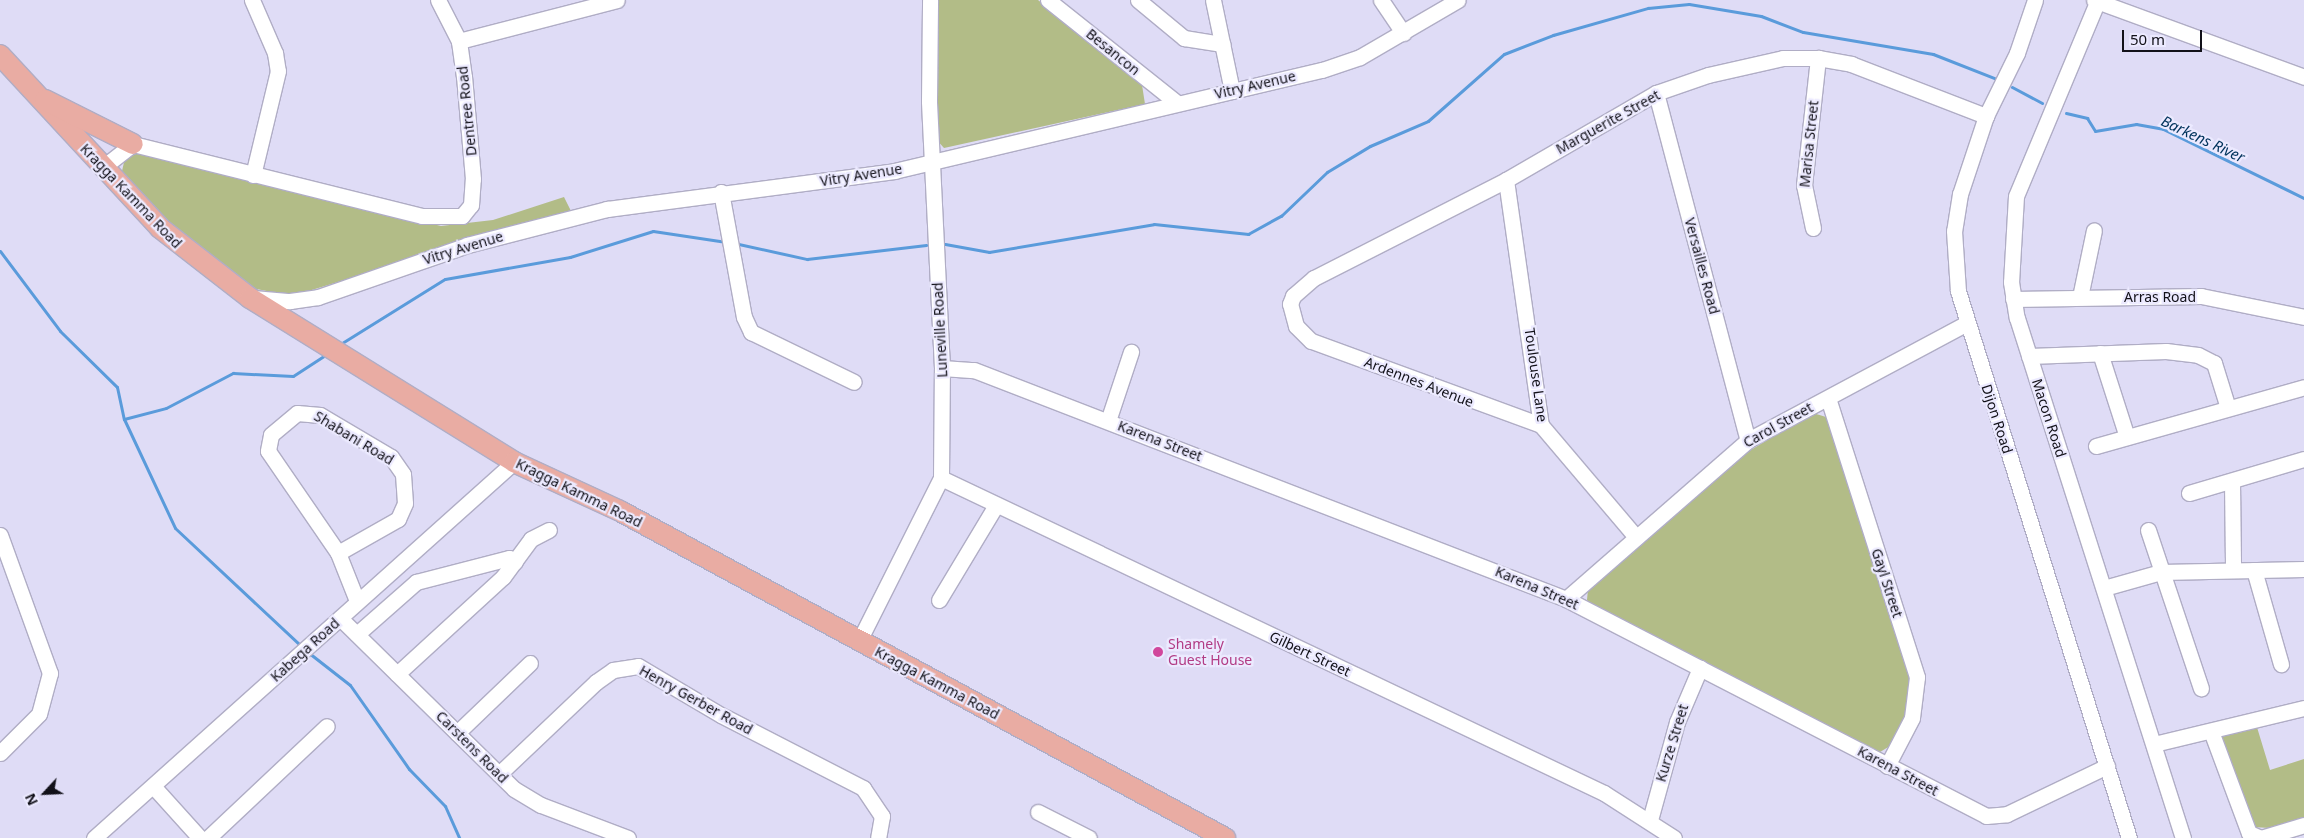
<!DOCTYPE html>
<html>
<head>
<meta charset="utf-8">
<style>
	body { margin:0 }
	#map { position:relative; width:2304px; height:838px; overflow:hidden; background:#dfdcf6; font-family:"Noto Sans",sans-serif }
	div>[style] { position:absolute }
	.green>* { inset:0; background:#b2bc87 }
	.stream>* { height:3px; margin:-1.5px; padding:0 1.5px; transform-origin:1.5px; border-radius:1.5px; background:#5a9bdb }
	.roads { filter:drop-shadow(1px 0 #b0adc5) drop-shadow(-1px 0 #b0adc5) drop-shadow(0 1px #b0adc5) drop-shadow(0 -1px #b0adc5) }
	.minor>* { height:15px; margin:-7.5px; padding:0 7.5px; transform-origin:7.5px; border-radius:7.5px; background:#fff }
	.major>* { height:20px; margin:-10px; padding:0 10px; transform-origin:10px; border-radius:10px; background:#e9aca3 }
	.dots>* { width:14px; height:14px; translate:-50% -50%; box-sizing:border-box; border:2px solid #eceaff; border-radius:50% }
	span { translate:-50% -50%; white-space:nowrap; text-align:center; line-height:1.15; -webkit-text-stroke:4.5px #eceaff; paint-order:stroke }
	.street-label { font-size:14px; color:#121119 }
	.hotel-label { font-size:14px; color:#b23c85 }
	.left { translate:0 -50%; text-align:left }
	.water-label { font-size:15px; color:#01335c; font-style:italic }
	.north { position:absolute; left:20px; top:768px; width:50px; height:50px; -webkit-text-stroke:4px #eceaff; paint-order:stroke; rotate:245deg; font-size:14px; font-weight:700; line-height:20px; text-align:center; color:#121119 }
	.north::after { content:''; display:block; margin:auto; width:18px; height:22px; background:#121119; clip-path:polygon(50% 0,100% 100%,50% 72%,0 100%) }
	.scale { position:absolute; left:2122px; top:30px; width:80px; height:22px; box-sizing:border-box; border:2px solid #121119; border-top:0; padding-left:6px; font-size:15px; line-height:18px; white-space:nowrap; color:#121119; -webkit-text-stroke:4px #eceaff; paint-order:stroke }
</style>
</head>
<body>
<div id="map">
	<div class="green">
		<i style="clip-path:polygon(936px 0,1038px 0,1142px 85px,1145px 104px,944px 148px,935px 138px)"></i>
		<i style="clip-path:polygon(137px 151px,441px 226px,493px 220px,564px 197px,571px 211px,292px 296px,252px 288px,176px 229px,122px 171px,125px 158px)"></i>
		<i style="clip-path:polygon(1813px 413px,1826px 417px,1910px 672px,1907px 714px,1890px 746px,1880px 752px,1592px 607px,1587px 600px,1588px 589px,1739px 457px)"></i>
		<i style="clip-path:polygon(2256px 724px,2270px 770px,2304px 759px,2304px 819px,2270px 828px,2253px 827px,2218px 736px)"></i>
	</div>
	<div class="stream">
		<i style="left:2012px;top:87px;width:34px;rotate:28deg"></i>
		<i style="left:2066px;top:113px;width:22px;rotate:13deg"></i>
		<i style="left:2087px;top:118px;width:15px;rotate:58deg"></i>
		<i style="left:2095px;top:131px;width:42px;rotate:-9.7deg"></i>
		<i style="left:2136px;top:124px;width:27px;rotate:10deg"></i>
		<i style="left:2163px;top:129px;width:157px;rotate:26.1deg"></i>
		<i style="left:734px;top:243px;width:75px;rotate:12.4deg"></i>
		<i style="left:807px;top:259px;width:120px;rotate:-6.7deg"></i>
		<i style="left:945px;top:244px;width:45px;rotate:10.3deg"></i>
		<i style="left:989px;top:252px;width:167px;rotate:-9.6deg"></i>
		<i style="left:1154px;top:224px;width:95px;rotate:6.1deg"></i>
		<i style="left:1248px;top:234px;width:38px;rotate:-29deg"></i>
		<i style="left:1281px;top:216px;width:64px;rotate:-43.7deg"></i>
		<i style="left:1327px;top:172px;width:50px;rotate:-31.2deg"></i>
		<i style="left:1370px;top:146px;width:63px;rotate:-23.3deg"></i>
		<i style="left:1428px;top:121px;width:101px;rotate:-41.4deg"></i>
		<i style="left:1504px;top:54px;width:53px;rotate:-21.2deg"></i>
		<i style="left:1553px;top:35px;width:99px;rotate:-15.9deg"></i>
		<i style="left:1648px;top:8px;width:41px;rotate:-5.6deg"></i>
		<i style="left:1689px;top:4px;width:73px;rotate:9.5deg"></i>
		<i style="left:1761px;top:16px;width:45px;rotate:20.9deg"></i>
		<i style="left:1803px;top:32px;width:132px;rotate:9.6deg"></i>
		<i style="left:1933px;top:54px;width:66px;rotate:21.5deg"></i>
		<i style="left:0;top:251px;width:100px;rotate:53.1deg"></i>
		<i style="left:60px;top:331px;width:80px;rotate:44.5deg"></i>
		<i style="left:117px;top:387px;width:33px;rotate:78deg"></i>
		<i style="left:124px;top:419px;width:120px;rotate:64.9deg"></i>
		<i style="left:175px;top:528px;width:174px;rotate:43.1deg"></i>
		<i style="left:342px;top:343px;width:121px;rotate:-31.9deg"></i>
		<i style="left:445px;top:279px;width:127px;rotate:-10deg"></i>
		<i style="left:570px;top:257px;width:87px;rotate:-17.4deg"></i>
		<i style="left:653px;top:231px;width:74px;rotate:8.6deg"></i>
		<i style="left:124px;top:419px;width:43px;rotate:-14.7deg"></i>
		<i style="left:166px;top:408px;width:76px;rotate:-27.6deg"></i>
		<i style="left:233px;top:373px;width:60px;rotate:2.9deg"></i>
		<i style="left:293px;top:376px;width:38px;rotate:-33deg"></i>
		<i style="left:309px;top:653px;width:52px;rotate:38deg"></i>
		<i style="left:350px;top:685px;width:103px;rotate:54.9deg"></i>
		<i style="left:409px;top:769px;width:52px;rotate:45.8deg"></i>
		<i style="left:445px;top:806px;width:35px;rotate:66deg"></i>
	</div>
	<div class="roads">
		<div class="minor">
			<i style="left:252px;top:0;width:58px;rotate:66.5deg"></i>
			<i style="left:275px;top:53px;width:18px;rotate:81deg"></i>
			<i style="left:278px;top:71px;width:107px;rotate:103.5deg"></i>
			<i style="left:1048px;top:0;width:165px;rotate:38.6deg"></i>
			<i style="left:1138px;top:0;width:60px;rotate:39.6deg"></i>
			<i style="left:1184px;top:38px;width:39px;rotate:9deg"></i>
			<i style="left:1213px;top:0;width:93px;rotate:78.2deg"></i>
			<i style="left:1381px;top:0;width:40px;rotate:56deg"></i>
			<i style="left:2035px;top:0;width:56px;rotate:108.8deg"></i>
			<i style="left:2017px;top:53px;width:70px;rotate:116.2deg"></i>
			<i style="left:1986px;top:116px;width:82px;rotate:108.4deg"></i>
			<i style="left:1960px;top:194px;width:37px;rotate:99deg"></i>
			<i style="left:1954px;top:231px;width:60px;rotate:86.2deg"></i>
			<i style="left:1958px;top:291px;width:573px;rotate:72.64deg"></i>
			<i style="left:2094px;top:0;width:224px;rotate:20.1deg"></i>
			<i style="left:2098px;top:0;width:212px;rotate:112.7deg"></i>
			<i style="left:2016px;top:196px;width:86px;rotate:93.3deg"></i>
			<i style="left:2011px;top:282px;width:36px;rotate:81deg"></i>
			<i style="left:2017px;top:318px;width:546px;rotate:72.3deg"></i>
			<i style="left:459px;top:41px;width:163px;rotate:-14.5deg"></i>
			<i style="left:1656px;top:93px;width:359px;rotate:75.2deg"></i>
			<i style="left:102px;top:168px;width:39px;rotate:-38deg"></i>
			<i style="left:133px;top:144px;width:298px;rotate:14deg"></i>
			<i style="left:422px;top:216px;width:40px"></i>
			<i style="left:462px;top:216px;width:14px;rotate:-51deg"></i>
			<i style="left:471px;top:205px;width:26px;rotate:-86deg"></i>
			<i style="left:473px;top:179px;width:102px;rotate:-95deg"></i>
			<i style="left:464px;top:77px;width:36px;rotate:-98deg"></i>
			<i style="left:459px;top:41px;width:46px;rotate:-117.1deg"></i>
			<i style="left:1506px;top:180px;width:247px;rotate:81.9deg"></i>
			<i style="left:1541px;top:425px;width:147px;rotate:49.7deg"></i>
			<i style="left:721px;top:192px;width:127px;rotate:79.6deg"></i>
			<i style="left:744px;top:317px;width:17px;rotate:65deg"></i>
			<i style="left:751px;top:332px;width:114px;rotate:25.9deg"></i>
			<i style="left:1813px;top:228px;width:44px;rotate:-101.8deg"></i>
			<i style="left:1804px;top:185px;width:128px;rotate:-83.7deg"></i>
			<i style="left:2080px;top:297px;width:68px;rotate:-78.2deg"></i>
			<i style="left:253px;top:298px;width:37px;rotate:5deg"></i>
			<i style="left:290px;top:301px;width:28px;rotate:-8deg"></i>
			<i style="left:318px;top:297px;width:158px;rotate:-19.2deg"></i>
			<i style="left:467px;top:245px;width:145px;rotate:-14.4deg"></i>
			<i style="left:607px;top:209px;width:290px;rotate:-7.5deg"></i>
			<i style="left:894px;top:171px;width:440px;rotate:-13.3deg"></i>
			<i style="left:1322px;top:70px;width:40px;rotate:-18.9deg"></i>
			<i style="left:1360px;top:57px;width:113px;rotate:-30.2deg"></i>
			<i style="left:2013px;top:299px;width:188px;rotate:-0.9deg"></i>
			<i style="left:2201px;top:296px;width:105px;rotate:11.5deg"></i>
			<i style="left:2100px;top:353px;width:88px;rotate:72.2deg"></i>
			<i style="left:2029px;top:356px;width:137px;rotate:-2.1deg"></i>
			<i style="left:2166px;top:351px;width:32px;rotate:7deg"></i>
			<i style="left:2198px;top:355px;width:18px;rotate:27deg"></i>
			<i style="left:2214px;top:363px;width:47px;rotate:72.7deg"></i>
			<i style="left:942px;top:368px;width:32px;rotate:4deg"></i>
			<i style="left:974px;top:370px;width:635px;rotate:21.15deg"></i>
			<i style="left:1566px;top:599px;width:473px;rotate:27.3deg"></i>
			<i style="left:1986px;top:816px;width:21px;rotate:-5deg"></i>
			<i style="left:2007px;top:814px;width:111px;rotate:-25.6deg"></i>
			<i style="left:1828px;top:398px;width:293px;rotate:72.3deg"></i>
			<i style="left:1917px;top:677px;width:41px;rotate:97deg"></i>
			<i style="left:1912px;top:718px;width:54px;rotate:117.5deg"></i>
			<i style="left:1108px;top:421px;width:73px;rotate:-71.6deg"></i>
			<i style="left:1541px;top:425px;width:245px;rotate:-159.9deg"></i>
			<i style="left:1311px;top:341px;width:21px;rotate:-135deg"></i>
			<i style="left:1296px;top:326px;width:23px;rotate:-105deg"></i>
			<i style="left:1290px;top:304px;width:9px;rotate:-69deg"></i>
			<i style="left:1293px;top:296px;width:28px;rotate:-41deg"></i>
			<i style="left:1314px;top:278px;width:216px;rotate:-27deg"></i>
			<i style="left:1506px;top:180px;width:173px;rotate:-30.1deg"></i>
			<i style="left:1656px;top:93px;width:55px;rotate:-19.1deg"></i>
			<i style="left:1708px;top:75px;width:77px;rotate:-12.8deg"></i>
			<i style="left:1783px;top:58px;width:35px"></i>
			<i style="left:1818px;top:58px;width:34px;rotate:10deg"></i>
			<i style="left:1851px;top:64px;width:145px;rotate:21.1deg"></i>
			<i style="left:2096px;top:446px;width:216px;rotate:-15.8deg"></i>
			<i style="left:941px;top:478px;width:734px;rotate:25.41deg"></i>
			<i style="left:1604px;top:793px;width:83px;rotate:32.7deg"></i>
			<i style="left:2232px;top:482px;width:88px;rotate:89.3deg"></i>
			<i style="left:2189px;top:493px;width:120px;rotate:-16.5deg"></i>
			<i style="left:2148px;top:530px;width:167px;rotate:71.5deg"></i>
			<i style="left:0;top:535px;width:147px;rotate:70.1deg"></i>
			<i style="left:50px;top:673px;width:42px;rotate:105deg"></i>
			<i style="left:39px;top:714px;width:55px;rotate:135deg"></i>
			<i style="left:338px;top:553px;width:69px;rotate:-29.5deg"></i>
			<i style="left:398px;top:519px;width:17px;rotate:-66deg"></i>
			<i style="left:405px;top:503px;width:29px;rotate:-94deg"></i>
			<i style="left:403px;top:474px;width:21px;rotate:-125deg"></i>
			<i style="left:391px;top:457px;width:82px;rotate:-149.4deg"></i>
			<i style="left:320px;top:415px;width:23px;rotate:-175deg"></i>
			<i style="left:297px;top:413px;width:34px;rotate:140deg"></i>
			<i style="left:271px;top:435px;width:16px;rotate:101deg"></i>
			<i style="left:268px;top:451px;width:124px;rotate:55.5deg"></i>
			<i style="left:338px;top:553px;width:52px;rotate:68.4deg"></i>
			<i style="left:2254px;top:570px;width:98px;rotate:74deg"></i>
			<i style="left:2104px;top:588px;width:59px;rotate:-15.7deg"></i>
			<i style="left:2161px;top:572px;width:143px;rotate:-1.2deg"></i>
			<i style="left:1566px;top:599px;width:242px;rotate:-41.1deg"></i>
			<i style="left:1748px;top:440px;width:248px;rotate:-28.1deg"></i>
			<i style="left:939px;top:600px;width:111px;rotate:-59deg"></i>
			<i style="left:340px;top:618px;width:244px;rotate:44.5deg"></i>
			<i style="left:514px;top:789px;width:31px;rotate:31deg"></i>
			<i style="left:541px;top:805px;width:93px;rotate:20.8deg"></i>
			<i style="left:357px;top:634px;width:79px;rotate:-41.4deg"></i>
			<i style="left:416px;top:582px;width:96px;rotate:-14.5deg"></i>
			<i style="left:509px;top:558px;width:7px;rotate:34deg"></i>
			<i style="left:859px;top:641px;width:182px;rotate:-63.3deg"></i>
			<i style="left:941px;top:478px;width:110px;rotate:-89.5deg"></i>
			<i style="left:942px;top:368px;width:267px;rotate:-92.8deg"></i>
			<i style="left:929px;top:101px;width:101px;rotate:-89.4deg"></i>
			<i style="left:397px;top:674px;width:144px;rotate:-42.5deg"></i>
			<i style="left:503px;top:577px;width:47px;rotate:-53.6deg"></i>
			<i style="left:531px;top:539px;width:20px;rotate:-27deg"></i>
			<i style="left:2211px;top:731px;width:109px;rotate:69.6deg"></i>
			<i style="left:2249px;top:833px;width:13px;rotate:23deg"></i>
			<i style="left:2261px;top:838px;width:45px;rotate:-16.8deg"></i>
			<i style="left:457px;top:733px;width:101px;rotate:-43.8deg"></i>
			<i style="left:2154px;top:744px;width:154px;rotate:-13.5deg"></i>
			<i style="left:499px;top:774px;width:134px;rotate:-43.5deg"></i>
			<i style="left:596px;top:682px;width:21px;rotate:-35deg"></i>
			<i style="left:613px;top:670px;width:25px;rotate:-9deg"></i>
			<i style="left:638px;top:666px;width:96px;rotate:30.6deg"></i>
			<i style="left:721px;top:715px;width:160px;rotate:27.2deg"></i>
			<i style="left:863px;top:788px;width:34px;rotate:56deg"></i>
			<i style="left:882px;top:816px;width:22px;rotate:100deg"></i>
			<i style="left:153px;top:786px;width:70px;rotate:47.9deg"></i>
			<i style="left:1038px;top:812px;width:57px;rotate:27deg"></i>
			<i style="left:1650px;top:820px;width:102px;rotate:-74.6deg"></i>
			<i style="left:1677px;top:722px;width:59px;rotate:-66.9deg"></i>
			<i style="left:94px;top:838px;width:564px;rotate:-41.84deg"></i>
			<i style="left:208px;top:838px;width:163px;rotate:-43.3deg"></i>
		</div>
		<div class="major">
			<i style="left:0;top:55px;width:236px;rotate:47.2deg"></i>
			<i style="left:160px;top:228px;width:114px;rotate:37.9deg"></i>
			<i style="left:250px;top:298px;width:311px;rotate:31.8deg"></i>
			<i style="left:514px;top:462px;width:117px;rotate:24.8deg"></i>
			<i style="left:620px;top:511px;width:688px;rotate:28.39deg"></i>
			<i style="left:45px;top:100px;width:98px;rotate:26.6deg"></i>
		</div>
	</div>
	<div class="dots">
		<i style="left:1158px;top:652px;background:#d1479c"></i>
	</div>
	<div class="street-label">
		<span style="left:1113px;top:52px;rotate:39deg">Besancon</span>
		<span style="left:1255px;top:85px;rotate:-13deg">Vitry Avenue</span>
		<span style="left:467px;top:111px;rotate:-96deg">Dentree Road</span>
		<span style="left:1608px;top:122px;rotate:-29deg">Marguerite Street</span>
		<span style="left:1809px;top:144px;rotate:-84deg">Marisa Street</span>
		<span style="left:861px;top:175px;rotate:-9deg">Vitry Avenue</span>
		<span style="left:131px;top:196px;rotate:46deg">Kragga Kamma Road</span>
		<span style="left:463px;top:248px;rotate:-17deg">Vitry Avenue</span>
		<span style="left:1702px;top:266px;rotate:75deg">Versailles Road</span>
		<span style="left:2160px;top:297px">Arras Road</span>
		<span style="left:940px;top:330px;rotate:-93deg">Luneville Road</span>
		<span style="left:1536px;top:375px;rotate:82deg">Toulouse Lane</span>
		<span style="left:1419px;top:382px;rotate:21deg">Ardennes Avenue</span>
		<span style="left:2049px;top:418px;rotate:72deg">Macon Road</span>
		<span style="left:1997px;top:419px;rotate:72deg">Dijon Road</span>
		<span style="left:1778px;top:425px;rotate:-29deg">Carol Street</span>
		<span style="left:354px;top:438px;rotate:31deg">Shabani Road</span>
		<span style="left:1160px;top:441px;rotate:21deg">Karena Street</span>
		<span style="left:579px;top:493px;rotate:26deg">Kragga Kamma Road</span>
		<span style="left:1887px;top:583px;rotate:72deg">Gayl Street</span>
		<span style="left:1537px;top:588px;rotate:23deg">Karena Street</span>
		<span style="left:305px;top:650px;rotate:-42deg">Kabega Road</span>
		<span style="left:1310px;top:654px;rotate:25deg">Gilbert Street</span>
		<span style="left:937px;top:683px;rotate:28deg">Kragga Kamma Road</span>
		<span style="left:696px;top:700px;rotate:29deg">Henry Gerber Road</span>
		<span style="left:1672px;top:743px;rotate:-73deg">Kurze Street</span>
		<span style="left:472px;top:747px;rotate:45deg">Carstens Road</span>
		<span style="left:1898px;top:771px;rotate:28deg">Karena Street</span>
	</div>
	<div class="hotel-label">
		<span class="left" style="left:1168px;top:652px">Shamely<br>Guest House</span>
	</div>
	<div class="water-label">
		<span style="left:2203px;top:139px;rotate:25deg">Barkens River</span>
	</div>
	<div class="north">N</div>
	<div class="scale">50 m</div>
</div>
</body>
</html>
